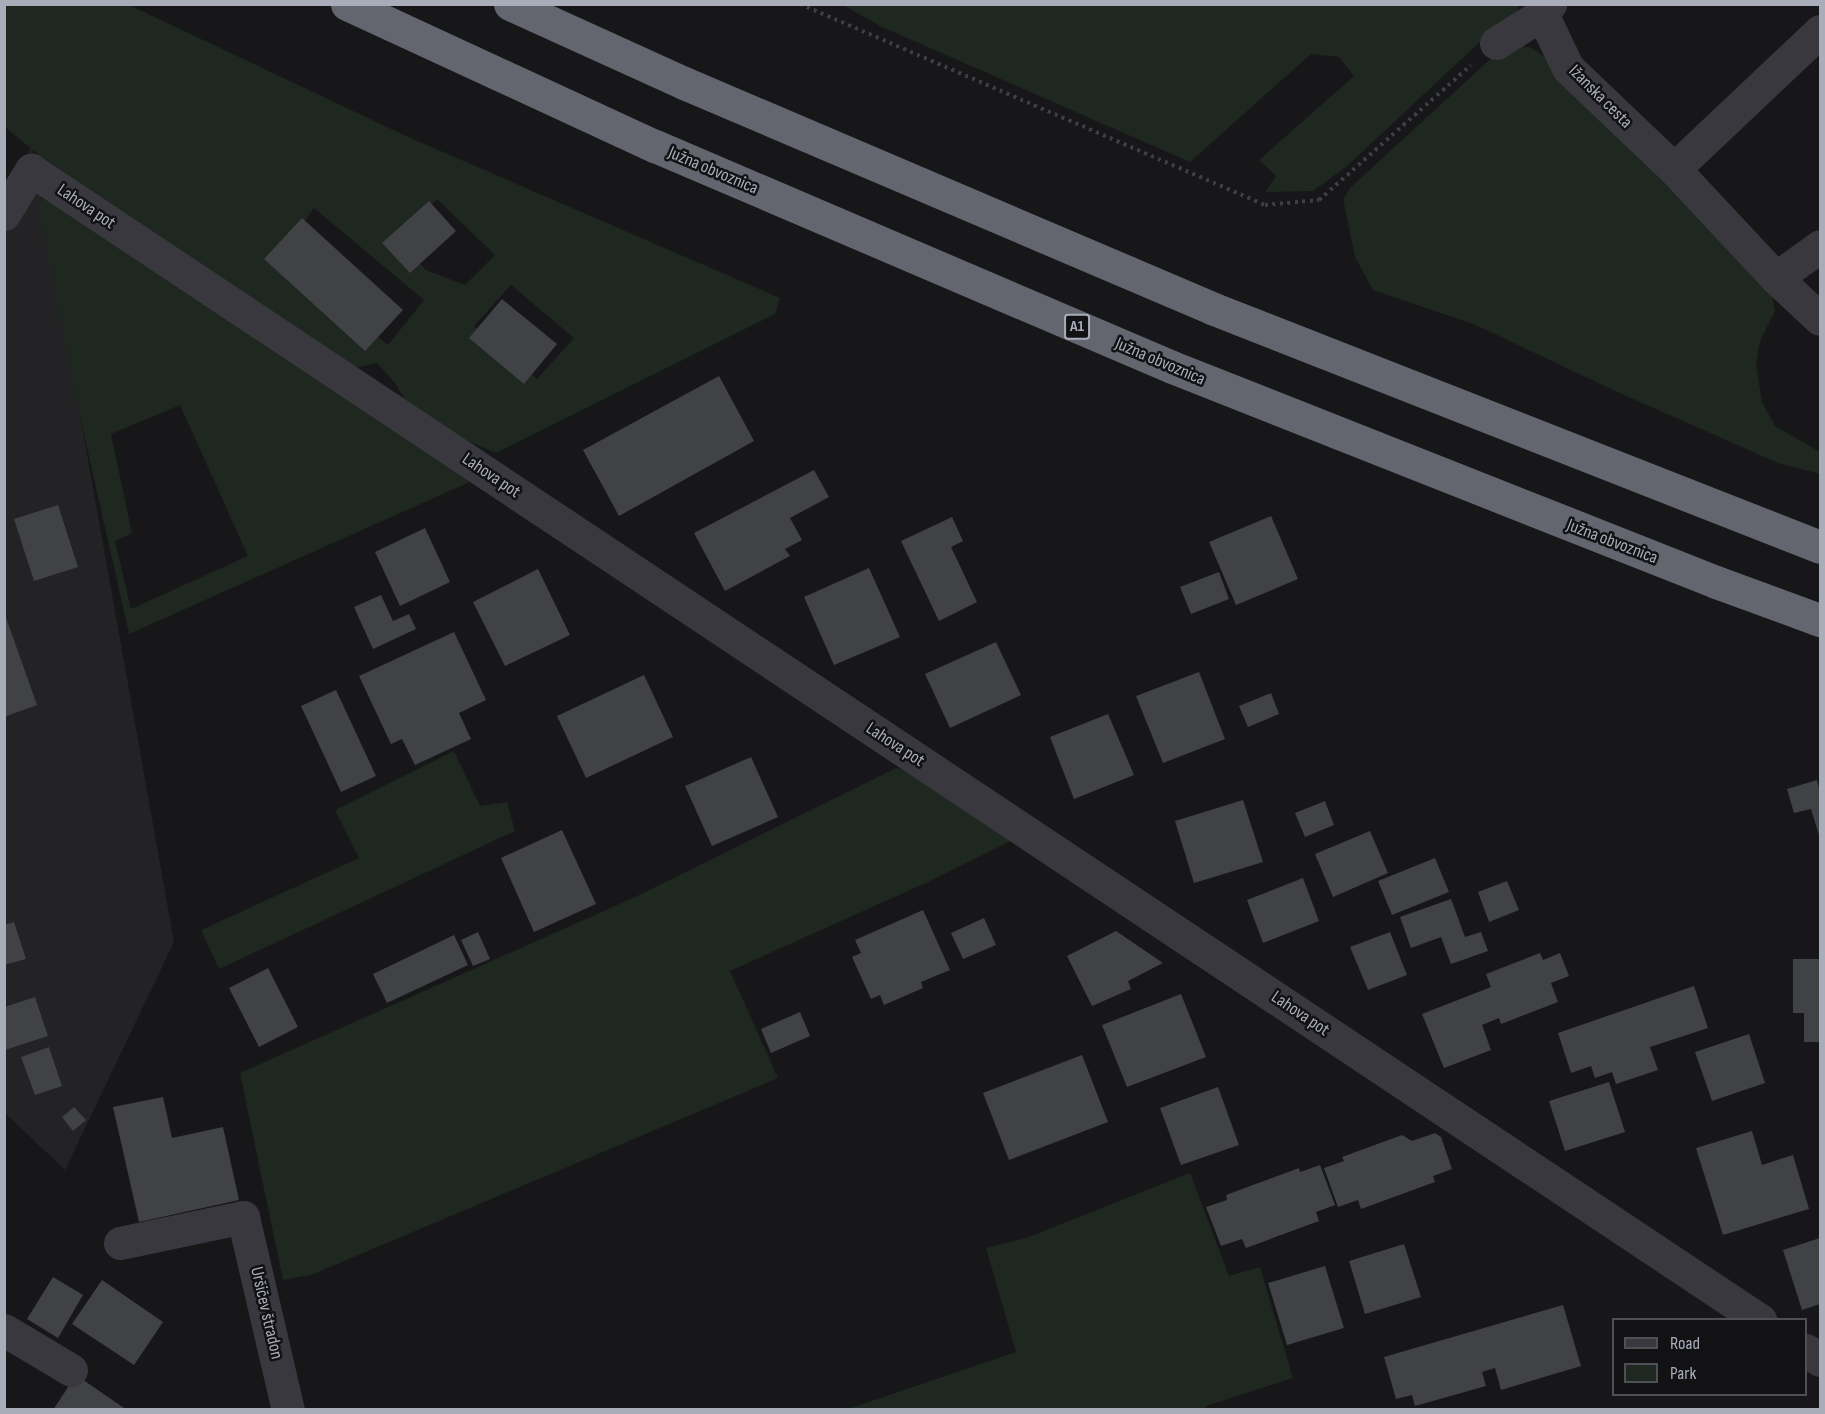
<!DOCTYPE html>
<html>
<head>
<meta charset="utf-8">
<style>
	body { margin:0 }
	#map { position:relative; width:1825px; height:1414px; overflow:hidden; background:#171719; font-family:"Sofia Sans Condensed",sans-serif }
	div>[style] { position:absolute }
	.built>* { inset:0; background:#232326 }
	.green>* { inset:0; background:#1e2720 }
	.building>* { inset:0; background:#414246 }
	.path>* { height:4px; margin-top:-2px; transform-origin:0; background:repeating-linear-gradient(90deg,#3d3f45 0 3px,transparent 0 7.5px) }
	.minor>* { height:33px; margin:-16.5px; padding:0 16.5px; transform-origin:16.5px; border-radius:16.5px; background:#38383e }
	.motorway>* { height:33px; margin:-16.5px; padding:0 16.5px; transform-origin:16.5px; border-radius:16.5px; background:#63666f }
	span { translate:-50% -50%; white-space:nowrap; text-align:center; line-height:1.15; -webkit-text-stroke:5px #121214; paint-order:stroke }
	.shield-label span { padding:2px 4px; background:#121214; border:2px solid; border-radius:4px; -webkit-text-stroke-width:0 }
	.shield-label { font-size:16px; color:#a8adb9; font-weight:700 }
	.street-label { font-size:18px; color:#a8adb9 }
	.frame { position:absolute; inset:0; border:6px solid #a8adb9; pointer-events:none }
	.legend { position:absolute; left:1612px; top:1318px; width:195px; height:78px; box-sizing:border-box; background:#121214; border:2px solid #4e5056; margin:0; padding:8px 10px; list-style:none; font-size:18px; color:#a8adb9 }
	.legend li { display:flex; align-items:center; gap:12px; height:30px }
	.legend b { width:30px; border:2px solid #4e5056 }
</style>
</head>
<body>
<div id="map">
	<div class="built">
		<i style="clip-path:polygon(32px 146px,174px 942px,65px 1170px,5px 1113px,4px 195px)"></i>
	</div>
	<div class="green">
		<i style="clip-path:polygon(evenodd,4px 5px,129px 5px,406px 136px,780px 298px,775px 314px,496px 453px,463px 439px,409px 407px,395px 383px,377px 363px,351px 369px,44px 159px,5px 127px,4px 5px,437px 199px,495px 255px,465px 285px,426px 270px,398px 240px,437px 199px,4px 5px,314px 208px,424px 300px,388px 345px,280px 256px,314px 208px,4px 5px,511px 285px,574px 338px,537px 379px,474px 326px,511px 285px)"></i>
		<i style="clip-path:polygon(843px 5px,1520px 5px,1515px 14px,1483px 39px,1346px 167px,1313px 191px,1265px 192px,1276px 176px,1259px 160px,1354px 76px,1339px 57px,1311px 54px,1190px 162px,882px 27px)"></i>
		<i style="clip-path:polygon(1519px 46px,1530px 47px,1544px 56px,1771px 289px,1775px 311px,1760px 341px,1756px 364px,1762px 402px,1775px 426px,1820px 452px,1820px 474px,1778px 463px,1613px 390px,1476px 325px,1373px 290px,1355px 257px,1343px 199px,1351px 187px,1498px 52px)"></i>
		<i style="clip-path:polygon(evenodd,37px 198px,57px 200px,472px 481px,129px 634px,81px 421px,37px 198px,180px 405px,248px 556px,131px 609px,115px 541px,132px 533px,111px 434px,180px 405px)"></i>
		<i style="clip-path:polygon(454px 751px,480px 806px,507px 802px,515px 831px,219px 969px,201px 930px,359px 858px,335px 810px)"></i>
		<i style="clip-path:polygon(896px 768px,914px 772px,1010px 834px,1009px 842px,928px 882px,730px 971px,778px 1078px,311px 1275px,283px 1280px,240px 1073px,633px 898px)"></i>
		<i style="clip-path:polygon(1190px 1173px,1229px 1276px,1260px 1267px,1293px 1378px,1206px 1406px,1206px 1409px,848px 1409px,1016px 1352px,986px 1248px,1026px 1238px)"></i>
	</div>
	<div class="building">
		<i style="clip-path:polygon(429px 201px,456px 231px,410px 273px,382px 243px)"></i>
		<i style="clip-path:polygon(302px 218px,403px 310px,365px 351px,264px 259px)"></i>
		<i style="clip-path:polygon(502px 299px,557px 344px,524px 384px,469px 338px)"></i>
		<i style="clip-path:polygon(719px 376px,754px 441px,619px 516px,583px 450px)"></i>
		<i style="clip-path:polygon(814px 470px,829px 497px,790px 518px,802px 540px,785px 549px,790px 556px,725px 591px,694px 533px)"></i>
		<i style="clip-path:polygon(58px 505px,78px 567px,34px 581px,14px 519px)"></i>
		<i style="clip-path:polygon(1271px 516px,1298px 579px,1236px 605px,1209px 542px)"></i>
		<i style="clip-path:polygon(952px 517px,963px 541px,951px 547px,977px 602px,939px 621px,901px 541px)"></i>
		<i style="clip-path:polygon(425px 528px,450px 582px,400px 606px,375px 552px)"></i>
		<i style="clip-path:polygon(869px 568px,900px 637px,834px 665px,804px 597px)"></i>
		<i style="clip-path:polygon(538px 569px,570px 635px,505px 666px,473px 602px)"></i>
		<i style="clip-path:polygon(1219px 572px,1229px 599px,1191px 614px,1180px 587px)"></i>
		<i style="clip-path:polygon(381px 595px,393px 621px,409px 614px,416px 629px,373px 649px,354px 607px)"></i>
		<i style="clip-path:polygon(4px 612px,37px 705px,4px 717px)"></i>
		<i style="clip-path:polygon(454px 632px,486px 700px,459px 713px,471px 739px,415px 765px,402px 739px,391px 744px,359px 676px)"></i>
		<i style="clip-path:polygon(996px 642px,1021px 695px,950px 728px,925px 674px)"></i>
		<i style="clip-path:polygon(1199px 672px,1225px 739px,1163px 763px,1136px 696px)"></i>
		<i style="clip-path:polygon(644px 675px,673px 737px,586px 778px,557px 716px)"></i>
		<i style="clip-path:polygon(336px 690px,376px 776px,341px 792px,301px 706px)"></i>
		<i style="clip-path:polygon(1271px 693px,1279px 714px,1248px 727px,1239px 706px)"></i>
		<i style="clip-path:polygon(1108px 714px,1134px 775px,1074px 799px,1050px 737px)"></i>
		<i style="clip-path:polygon(751px 757px,778px 817px,712px 846px,685px 786px)"></i>
		<i style="clip-path:polygon(1817px 780px,1820px 792px,1820px 838px,1811px 809px,1794px 813px,1787px 789px)"></i>
		<i style="clip-path:polygon(1243px 800px,1263px 862px,1194px 883px,1175px 821px)"></i>
		<i style="clip-path:polygon(1325px 801px,1334px 825px,1305px 837px,1295px 813px)"></i>
		<i style="clip-path:polygon(562px 830px,596px 904px,534px 932px,501px 858px)"></i>
		<i style="clip-path:polygon(1370px 831px,1388px 873px,1333px 897px,1315px 854px)"></i>
		<i style="clip-path:polygon(1435px 858px,1449px 892px,1392px 915px,1378px 881px)"></i>
		<i style="clip-path:polygon(1303px 878px,1319px 921px,1263px 943px,1247px 900px)"></i>
		<i style="clip-path:polygon(1507px 881px,1519px 910px,1489px 922px,1478px 892px)"></i>
		<i style="clip-path:polygon(1451px 899px,1465px 937px,1481px 932px,1488px 951px,1451px 964px,1441px 937px,1411px 948px,1400px 917px)"></i>
		<i style="clip-path:polygon(923px 910px,950px 970px,921px 982px,923px 988px,884px 1005px,880px 995px,871px 999px,852px 957px,861px 953px,855px 940px)"></i>
		<i style="clip-path:polygon(984px 918px,996px 945px,963px 959px,951px 933px)"></i>
		<i style="clip-path:polygon(14px 922px,26px 959px,4px 965px,4px 925px)"></i>
		<i style="clip-path:polygon(1116px 931px,1163px 963px,1128px 981px,1131px 989px,1092px 1006px,1067px 956px)"></i>
		<i style="clip-path:polygon(478px 932px,490px 959px,473px 966px,461px 940px)"></i>
		<i style="clip-path:polygon(1390px 932px,1407px 975px,1368px 990px,1350px 947px)"></i>
		<i style="clip-path:polygon(454px 935px,468px 965px,387px 1003px,373px 974px)"></i>
		<i style="clip-path:polygon(1540px 953px,1543px 960px,1560px 953px,1569px 976px,1551px 983px,1558px 1002px,1501px 1024px,1499px 1018px,1482px 1025px,1491px 1050px,1444px 1068px,1422px 1014px,1491px 987px,1486px 974px)"></i>
		<i style="clip-path:polygon(1793px 959px,1820px 959px,1820px 1042px,1804px 1042px,1804px 1013px,1793px 1013px)"></i>
		<i style="clip-path:polygon(268px 968px,298px 1027px,259px 1047px,229px 988px)"></i>
		<i style="clip-path:polygon(1694px 986px,1708px 1028px,1650px 1047px,1658px 1070px,1616px 1084px,1612px 1072px,1595px 1078px,1591px 1066px,1571px 1073px,1558px 1033px)"></i>
		<i style="clip-path:polygon(1181px 994px,1206px 1057px,1127px 1087px,1102px 1025px)"></i>
		<i style="clip-path:polygon(35px 997px,48px 1036px,5px 1050px,5px 1007px)"></i>
		<i style="clip-path:polygon(800px 1012px,810px 1036px,771px 1053px,761px 1029px)"></i>
		<i style="clip-path:polygon(1749px 1034px,1765px 1083px,1712px 1101px,1695px 1052px)"></i>
		<i style="clip-path:polygon(49px 1047px,62px 1086px,35px 1095px,21px 1057px)"></i>
		<i style="clip-path:polygon(1082px 1055px,1108px 1122px,1009px 1160px,983px 1093px)"></i>
		<i style="clip-path:polygon(1609px 1082px,1625px 1132px,1565px 1151px,1549px 1101px)"></i>
		<i style="clip-path:polygon(1218px 1087px,1239px 1145px,1181px 1165px,1160px 1108px)"></i>
		<i style="clip-path:polygon(163px 1097px,172px 1138px,223px 1127px,239px 1200px,139px 1222px,113px 1107px)"></i>
		<i style="clip-path:polygon(74px 1107px,86px 1120px,73px 1131px,62px 1117px)"></i>
		<i style="clip-path:polygon(1752px 1131px,1762px 1165px,1793px 1155px,1809px 1209px,1723px 1235px,1696px 1148px)"></i>
		<i style="clip-path:polygon(1435px 1133px,1441px 1137px,1452px 1169px,1433px 1176px,1435px 1182px,1361px 1209px,1358px 1200px,1338px 1207px,1324px 1168px,1344px 1161px,1342px 1157px,1402px 1135px,1412px 1141px)"></i>
		<i style="clip-path:polygon(1320px 1165px,1335px 1205px,1316px 1212px,1319px 1221px,1246px 1248px,1242px 1239px,1221px 1246px,1206px 1207px,1227px 1200px,1226px 1195px,1299px 1168px,1300px 1172px)"></i>
		<i style="clip-path:polygon(1820px 1238px,1820px 1304px,1802px 1310px,1783px 1250px)"></i>
		<i style="clip-path:polygon(1404px 1244px,1421px 1297px,1365px 1314px,1349px 1261px)"></i>
		<i style="clip-path:polygon(1325px 1266px,1344px 1328px,1287px 1345px,1268px 1283px)"></i>
		<i style="clip-path:polygon(53px 1277px,83px 1295px,58px 1338px,27px 1319px)"></i>
		<i style="clip-path:polygon(102px 1280px,163px 1322px,134px 1365px,72px 1324px)"></i>
		<i style="clip-path:polygon(1563px 1305px,1581px 1366px,1501px 1390px,1495px 1368px,1482px 1372px,1486px 1386px,1415px 1406px,1412px 1395px,1396px 1399px,1384px 1357px)"></i>
		<i style="clip-path:polygon(76px 1375px,127px 1410px,53px 1410px)"></i>
	</div>
	<div class="path">
		<i style="left:800px;top:4px;width:507px;rotate:23.38deg"></i>
		<i style="left:1265px;top:205px;width:54px;rotate:-5.3deg"></i>
		<i style="left:1319px;top:200px;width:203px;rotate:-41.6deg"></i>
	</div>
	<div class="minor">
		<i style="left:1542px;top:14px;width:60px;rotate:64.3deg"></i>
		<i style="left:1568px;top:68px;width:146px;rotate:43.6deg"></i>
		<i style="left:1674px;top:169px;width:149px;rotate:46.9deg"></i>
		<i style="left:1776px;top:278px;width:60px;rotate:43deg"></i>
		<i style="left:1496px;top:43px;width:54px;rotate:-32.2deg"></i>
		<i style="left:1542px;top:14px;width:13px;rotate:-51deg"></i>
		<i style="left:1674px;top:169px;width:201px;rotate:-43.4deg"></i>
		<i style="left:4px;top:214px;width:52px;rotate:-58.5deg"></i>
		<i style="left:31px;top:170px;width:2077px;rotate:33.63deg"></i>
		<i style="left:1776px;top:278px;width:54px;rotate:-36deg"></i>
		<i style="left:120px;top:1243px;width:126px;rotate:-11.9deg"></i>
		<i style="left:243px;top:1217px;width:198px;rotate:76.9deg"></i>
		<i style="left:4px;top:1330px;width:78px;rotate:30.8deg"></i>
		<i style="left:1806px;top:1350px;width:17px;rotate:36deg"></i>
	</div>
	<div class="motorway">
		<i style="left:347px;top:4px;width:339px;rotate:24.8deg"></i>
		<i style="left:655px;top:146px;width:562px;rotate:23.15deg"></i>
		<i style="left:1172px;top:367px;width:585px;rotate:21.56deg"></i>
		<i style="left:1716px;top:582px;width:111px;rotate:20.1deg"></i>
		<i style="left:510px;top:4px;width:191px;rotate:24.4deg"></i>
		<i style="left:684px;top:83px;width:576px;rotate:23.09deg"></i>
		<i style="left:1214px;top:309px;width:651px;rotate:21.44deg"></i>
	</div>
	<div class="shield-label">
		<span style="left:1077px;top:327px">A1</span>
	</div>
	<div class="street-label">
		<span style="left:1600px;top:97px;rotate:45deg">Ižanska cesta</span>
		<span style="left:713px;top:171px;rotate:23deg">Južna obvoznica</span>
		<span style="left:86px;top:207px;rotate:34deg">Lahova pot</span>
		<span style="left:1160px;top:362px;rotate:23deg">Južna obvoznica</span>
		<span style="left:491px;top:476px;rotate:34deg">Lahova pot</span>
		<span style="left:1612px;top:542px;rotate:21deg">Južna obvoznica</span>
		<span style="left:895px;top:745px;rotate:33deg">Lahova pot</span>
		<span style="left:1300px;top:1014px;rotate:34deg">Lahova pot</span>
		<span style="left:266px;top:1313px;rotate:77deg">Uršičev štradon</span>
	</div>
	<div class="frame"></div>
	<ul class="legend">
	<li><b style="height:8px;background:#38383e"></b>Road</li>
	<li><b style="height:16px;background:#1e2720"></b>Park</li>
	</ul>
</div>
</body>
</html>
